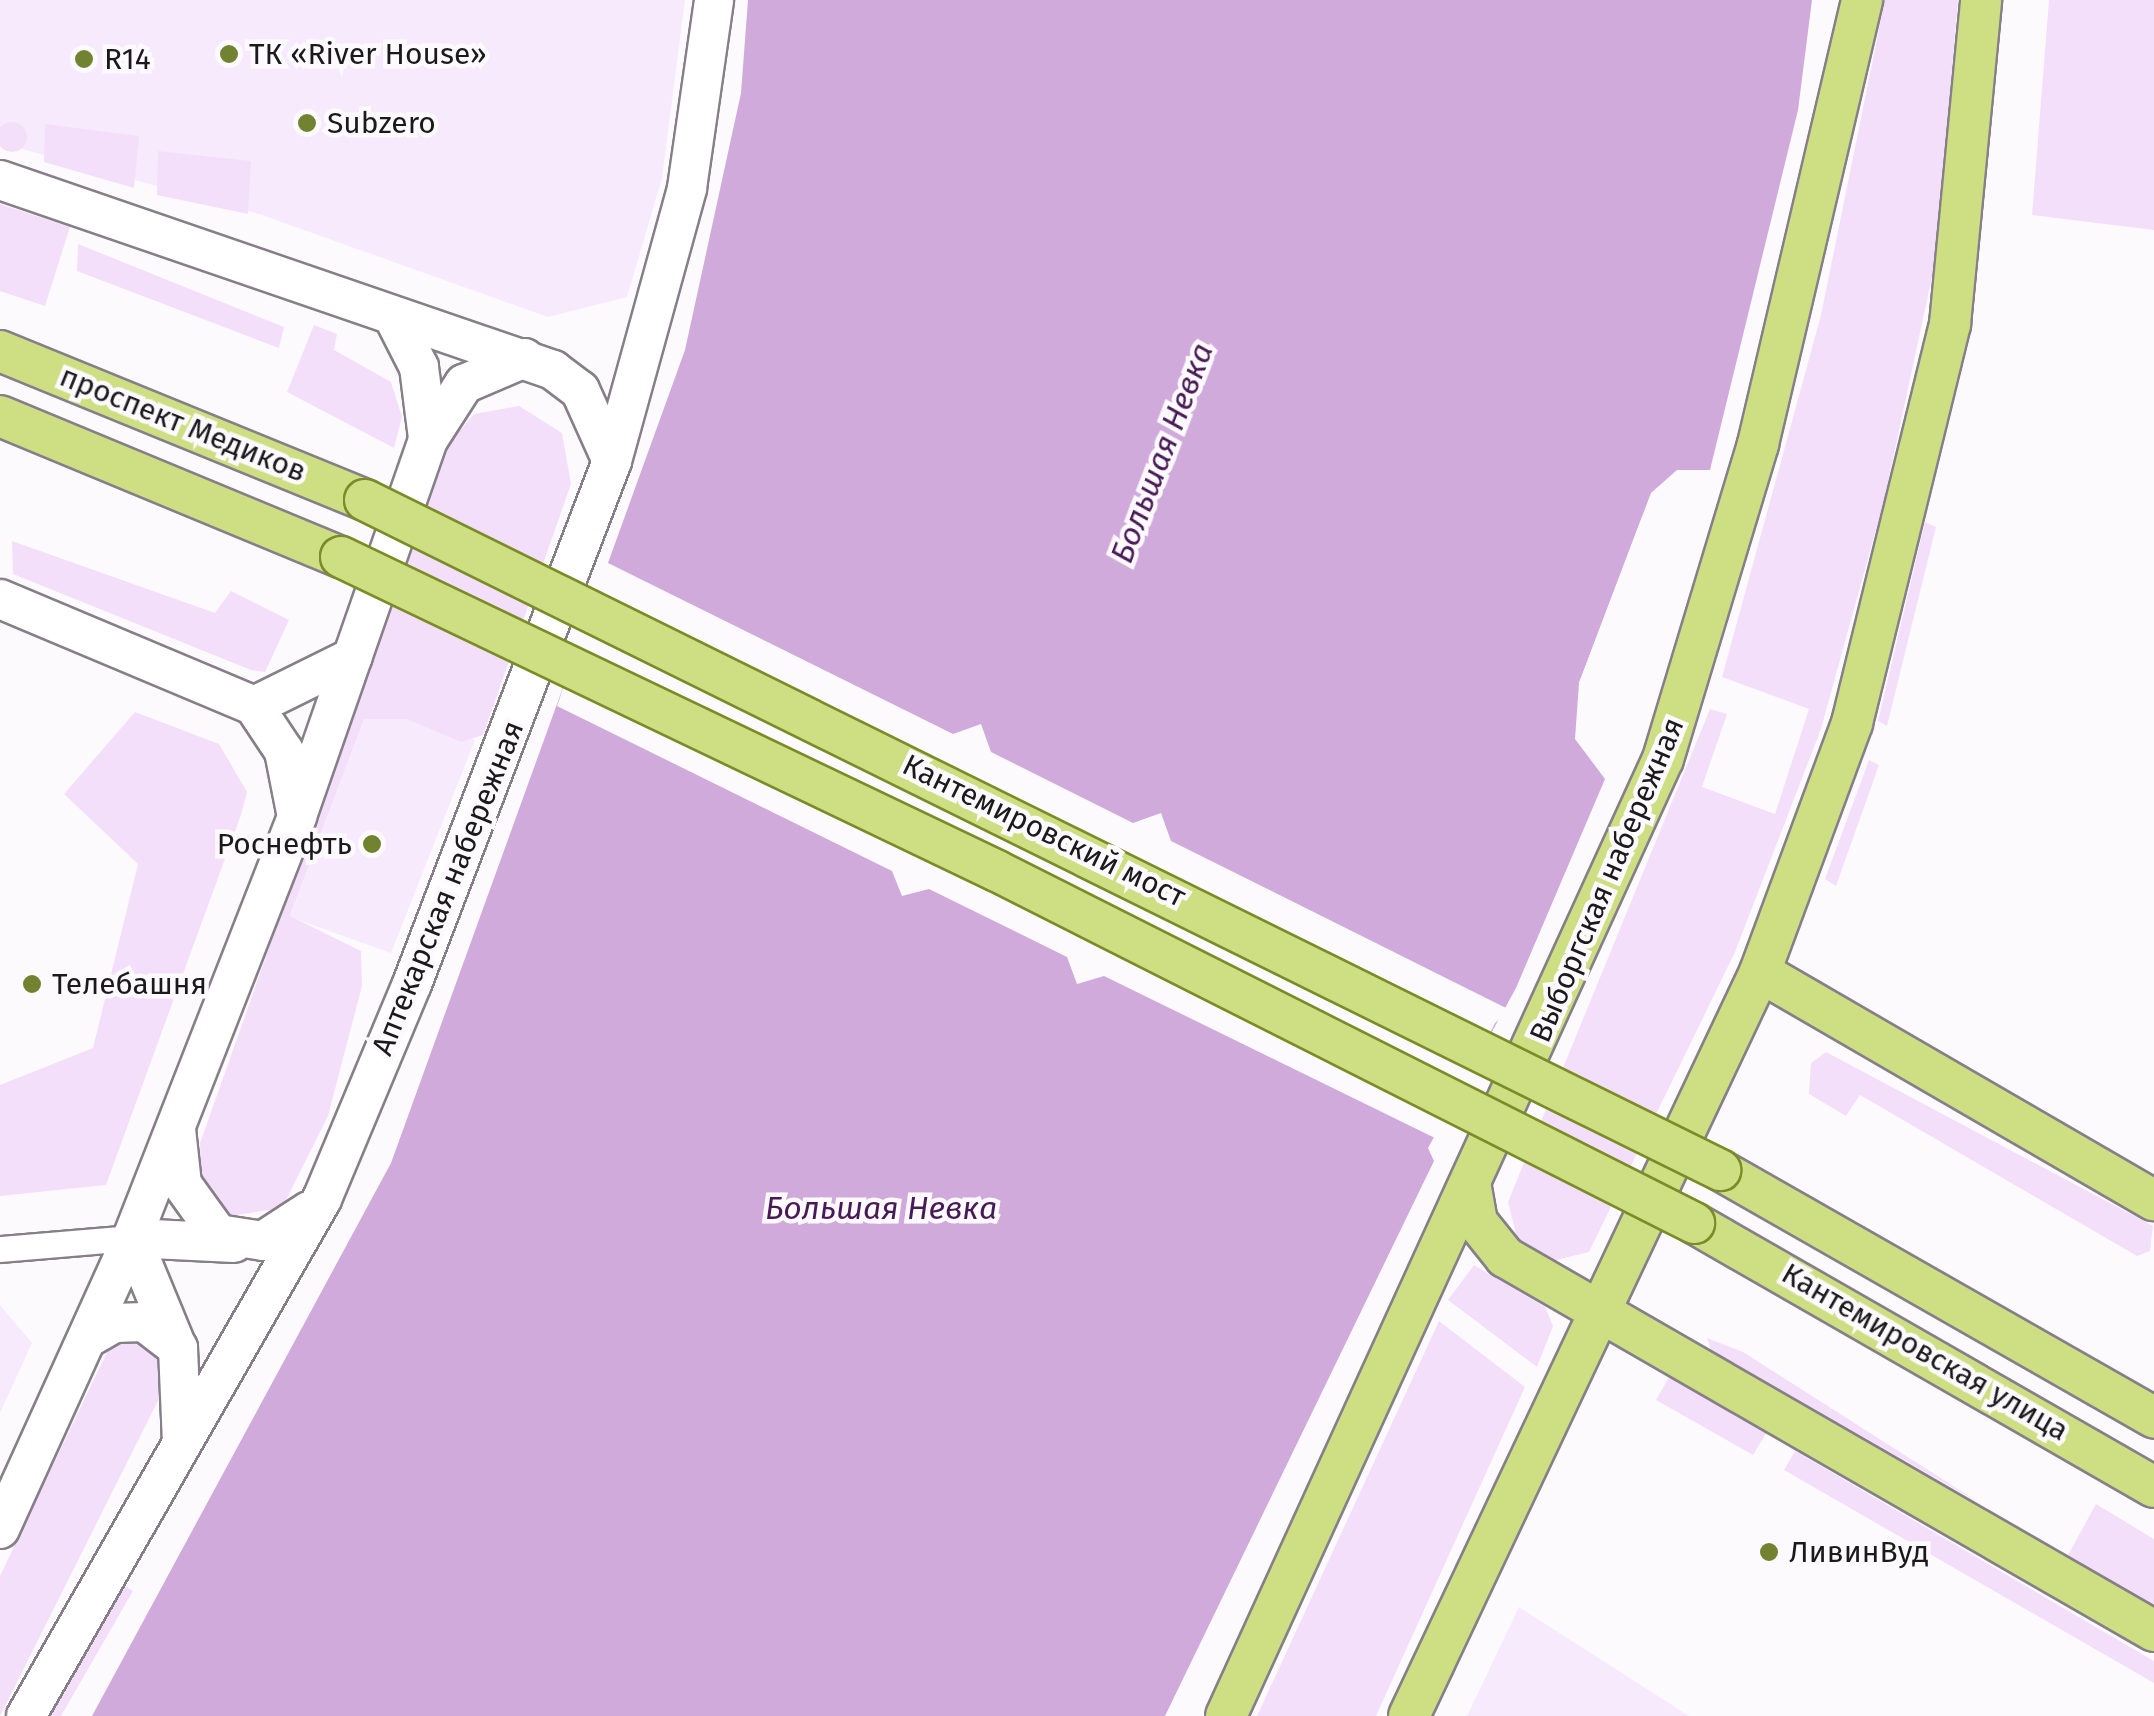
<!DOCTYPE html>
<html>
<head>
<meta charset="utf-8">
<style>
	body { margin:0 }
	#map { position:relative; width:2154px; height:1716px; overflow:hidden; background:#fdfafe; font-family:"Fira Sans",sans-serif }
	div>[style] { position:absolute }
	.built>* { inset:0; background:#f7eafc }
	.green>* { inset:0; background:#f4dffb }
	.round { border-radius:50% }
	.water>* { inset:0; background:#cfaadb }
	.pier>* { inset:0; background:#fdfafe }
	.roads { filter:drop-shadow(2px 0 #867f88) drop-shadow(-2px 0 #867f88) drop-shadow(0 2px #867f88) drop-shadow(0 -2px #867f88) }
	.street>* { height:25px; margin:-12.5px; padding:0 12.5px; transform-origin:12.5px; border-radius:12.5px; background:#fff }
	.secondary>* { height:38px; margin:-19px; padding:0 19px; transform-origin:19px; border-radius:19px; background:#fff }
	.primary>* { height:40px; margin:-20px; padding:0 20px; transform-origin:20px; border-radius:20px; background:#cddf82 }
	.bridges { filter:drop-shadow(2px 0 #7a8b28) drop-shadow(-2px 0 #7a8b28) drop-shadow(0 2px #7a8b28) drop-shadow(0 -2px #7a8b28) }
	.primary-bridge>* { height:40px; margin:-20px; padding:0 20px; transform-origin:20px; border-radius:20px; background:#cddf82 }
	.dots>* { width:28px; height:28px; translate:-50% -50%; box-sizing:border-box; border:5px solid #fdfafe; border-radius:50% }
	span { translate:-50% -50%; white-space:nowrap; text-align:center; line-height:1.15; -webkit-text-stroke:9px #fdfafe; paint-order:stroke }
	.poi-label { font-size:30px; color:#1c191d }
	.left { translate:0 -50%; text-align:left }
	.right { translate:-100% -50%; text-align:right }
	.street-label { font-size:30px; color:#1c191d }
	.water-label { font-size:32px; color:#481a55; font-style:italic }
</style>
</head>
<body>
<div id="map">
	<div class="built">
		<i style="clip-path:polygon(0 0,685px 0,662px 178px,627px 297px,548px 317px,259px 214px,0 143px)"></i>
		<i style="clip-path:polygon(364px 719px,407px 719px,475px 740px,391px 953px,290px 917px)"></i>
		<i style="clip-path:polygon(0 1305px,32px 1343px,0 1413px)"></i>
		<i style="clip-path:polygon(1519px 1607px,1689px 1716px,1467px 1716px)"></i>
	</div>
	<div class="green">
		<i style="clip-path:polygon(1885px 0,1958px 0,1935px 263px,1884px 500px,1821px 729px,1735px 952px,1589px 1252px,1552px 1261px,1517px 1238px,1508px 1202px,1710px 709px,1727px 714px,1702px 787px,1775px 814px,1809px 709px,1722px 677px,1821px 315px)"></i>
		<i style="clip-path:polygon(2049px 0,2154px 0,2154px 230px,2032px 215px)"></i>
		<i class="round" style="left:-3px;top:122px;width:30px;height:30px"></i>
		<i style="clip-path:polygon(45px 124px,139px 136px,134px 188px,44px 162px)"></i>
		<i style="clip-path:polygon(158px 151px,251px 161px,248px 214px,157px 195px)"></i>
		<i style="clip-path:polygon(0 204px,70px 227px,45px 306px,0 291px)"></i>
		<i style="clip-path:polygon(78px 244px,284px 327px,279px 348px,77px 271px)"></i>
		<i style="clip-path:polygon(314px 325px,337px 334px,334px 350px,391px 382px,402px 417px,394px 448px,287px 392px)"></i>
		<i style="clip-path:polygon(519px 406px,562px 433px,571px 484px,483px 735px,461px 742px,407px 719px,364px 719px,290px 916px,361px 951px,362px 986px,328px 1116px,282px 1208px,229px 1216px,202px 1194px,200px 1143px,447px 446px,474px 414px)"></i>
		<i style="clip-path:polygon(1925px 522px,1936px 527px,1887px 726px,1878px 721px)"></i>
		<i style="clip-path:polygon(12px 541px,215px 613px,231px 591px,289px 620px,265px 672px,251px 670px,13px 574px)"></i>
		<i style="clip-path:polygon(135px 712px,219px 744px,247px 792px,241px 815px,106px 1185px,0 1196px,0 1085px,93px 1048px,138px 864px,64px 794px)"></i>
		<i style="clip-path:polygon(1869px 760px,1879px 765px,1836px 886px,1825px 879px)"></i>
		<i style="clip-path:polygon(1826px 1052px,2153px 1226px,2150px 1251px,2137px 1256px,1860px 1095px,1846px 1116px,1809px 1094px,1811px 1063px)"></i>
		<i style="clip-path:polygon(1474px 1265px,1545px 1307px,1553px 1326px,1537px 1367px,1448px 1300px)"></i>
		<i style="clip-path:polygon(1439px 1321px,1525px 1387px,1376px 1716px,1257px 1716px)"></i>
		<i style="clip-path:polygon(153px 1338px,168px 1381px,0 1716px,0 1576px,108px 1350px,116px 1339px)"></i>
		<i style="clip-path:polygon(1707px 1338px,1743px 1352px,1983px 1505px,1711px 1350px)"></i>
		<i style="clip-path:polygon(1669px 1377px,1767px 1432px,1753px 1455px,1656px 1400px)"></i>
		<i style="clip-path:polygon(1795px 1451px,2154px 1661px,2154px 1683px,1784px 1470px)"></i>
		<i style="clip-path:polygon(2096px 1504px,2154px 1539px,2154px 1606px,2068px 1555px)"></i>
		<i style="clip-path:polygon(123px 1585px,133px 1591px,61px 1716px,47px 1716px)"></i>
	</div>
	<div class="water">
		<i style="clip-path:polygon(748px 0,1812px 0,1798px 110px,1710px 470px,1677px 470px,1651px 493px,1579px 683px,1575px 739px,1605px 779px,1516px 988px,1428px 1148px,1434px 1161px,1165px 1716px,92px 1716px,391px 1163px,685px 350px,741px 93px)"></i>
	</div>
	<div class="pier">
		<i style="clip-path:polygon(1642px 517px,1647px 518px,1582px 703px,1579px 683px)"></i>
		<i style="clip-path:polygon(606px 562px,953px 734px,981px 724px,991px 752px,1133px 823px,1161px 813px,1171px 841px,1510px 1010px,1495px 1023px,1437px 1139px,1104px 976px,1077px 984px,1067px 957px,929px 889px,902px 896px,892px 871px,557px 706px)"></i>
	</div>
	<div class="roads">
		<div class="street">
			<i style="left:0;top:1249px;width:132px;rotate:-4.8deg"></i>
		</div>
		<div class="secondary">
			<i style="left:0;top:180px;width:585px;rotate:18.96deg"></i>
			<i style="left:553px;top:370px;width:34px;rotate:37deg"></i>
			<i style="left:580px;top:390px;width:78px;rotate:65.7deg"></i>
			<i style="left:394px;top:318px;width:55px;rotate:63deg"></i>
			<i style="left:419px;top:367px;width:72px;rotate:82.8deg"></i>
			<i style="left:0;top:599px;width:276px;rotate:22.8deg"></i>
			<i style="left:254px;top:706px;width:54px;rotate:56.3deg"></i>
			<i style="left:284px;top:751px;width:62px;rotate:78.9deg"></i>
			<i style="left:254px;top:706px;width:110px;rotate:-26.3deg"></i>
			<i style="left:176px;top:1129px;width:55px;rotate:83.8deg"></i>
			<i style="left:182px;top:1184px;width:62px;rotate:54.2deg"></i>
			<i style="left:218px;top:1234px;width:46px;rotate:8.8deg"></i>
			<i style="left:263px;top:1241px;width:55px;rotate:-33.1deg"></i>
			<i style="left:132px;top:1238px;width:118px;rotate:67.6deg"></i>
			<i style="left:132px;top:1238px;width:102px;rotate:2.8deg"></i>
			<i style="left:88px;top:1338px;width:30px;rotate:-30deg"></i>
			<i style="left:114px;top:1323px;width:30px;rotate:-2deg"></i>
			<i style="left:144px;top:1322px;width:43px;rotate:37.4deg"></i>
			<i style="left:178px;top:1348px;width:94px;rotate:87.6deg"></i>
			<i style="left:0;top:1529px;width:320px;rotate:-65.6deg"></i>
			<i style="left:132px;top:1238px;width:453px;rotate:-68.6deg"></i>
			<i style="left:297px;top:816px;width:398px;rotate:-70.8deg"></i>
			<i style="left:428px;top:440px;width:67px;rotate:-57.3deg"></i>
			<i style="left:464px;top:384px;width:66px;rotate:-23.1deg"></i>
			<i style="left:26px;top:1716px;width:596px;rotate:-60.21deg"></i>
			<i style="left:322px;top:1199px;width:233px;rotate:-67.3deg"></i>
			<i style="left:412px;top:984px;width:560px;rotate:-69.07deg"></i>
			<i style="left:612px;top:461px;width:283px;rotate:-74.6deg"></i>
			<i style="left:687px;top:188px;width:190px;rotate:-81.8deg"></i>
		</div>
		<div class="primary">
			<i style="left:0;top:351px;width:394px;rotate:22.2deg"></i>
			<i style="left:0;top:416px;width:369px;rotate:22.5deg"></i>
			<i style="left:1760px;top:972px;width:455px;rotate:30.1deg"></i>
			<i style="left:1720px;top:1170px;width:500px;rotate:29.7deg"></i>
			<i style="left:1471px;top:1188px;width:35px;rotate:80deg"></i>
			<i style="left:1477px;top:1222px;width:45px;rotate:51.3deg"></i>
			<i style="left:1505px;top:1257px;width:749px;rotate:29.95deg"></i>
			<i style="left:1694px;top:1223px;width:530px;rotate:29.85deg"></i>
			<i style="left:1226px;top:1716px;width:1052px;rotate:-65.46deg"></i>
			<i style="left:1663px;top:759px;width:329px;rotate:-73.2deg"></i>
			<i style="left:1758px;top:444px;width:456px;rotate:-76.8deg"></i>
			<i style="left:1409px;top:1716px;width:823px;rotate:-64.74deg"></i>
			<i style="left:1760px;top:972px;width:265px;rotate:-69.7deg"></i>
			<i style="left:1852px;top:723px;width:411px;rotate:-76.2deg"></i>
			<i style="left:1950px;top:324px;width:325px;rotate:-84.5deg"></i>
		</div>
	</div>
	<div class="bridges">
		<div class="primary-bridge">
			<i style="left:365px;top:500px;width:1512px;rotate:26.31deg"></i>
			<i style="left:341px;top:557px;width:727px;rotate:25.58deg"></i>
			<i style="left:997px;top:871px;width:781px;rotate:26.79deg"></i>
		</div>
	</div>
	<div class="dots">
		<i style="left:229px;top:54px;background:#718231"></i>
		<i style="left:84px;top:59px;background:#718231"></i>
		<i style="left:307px;top:123px;background:#718231"></i>
		<i style="left:372px;top:844px;background:#718231"></i>
		<i style="left:32px;top:984px;background:#718231"></i>
		<i style="left:1769px;top:1552px;background:#718231"></i>
	</div>
	<div class="poi-label">
		<span class="left" style="left:249px;top:54px">ТК «River House»</span>
		<span class="left" style="left:104px;top:59px">R14</span>
		<span class="left" style="left:327px;top:123px">Subzero</span>
		<span class="right" style="left:352px;top:844px">Роснефть</span>
		<span class="left" style="left:52px;top:984px">Телебашня</span>
		<span class="left" style="left:1789px;top:1552px">ЛивинВуд</span>
	</div>
	<div class="street-label">
		<span style="left:183px;top:424px;rotate:22deg">проспект Медиков</span>
		<span style="left:1044px;top:831px;rotate:26deg">Кантемировский мост</span>
		<span style="left:1607px;top:880px;rotate:-67deg">Выборгская набережная</span>
		<span style="left:448px;top:888px;rotate:-68deg">Аптекарская набережная</span>
		<span style="left:1925px;top:1352px;rotate:30deg">Кантемировская улица</span>
	</div>
	<div class="water-label">
		<span style="left:1162px;top:453px;rotate:-69deg">Большая Невка</span>
		<span style="left:881px;top:1208px">Большая Невка</span>
	</div>
</div>
</body>
</html>
